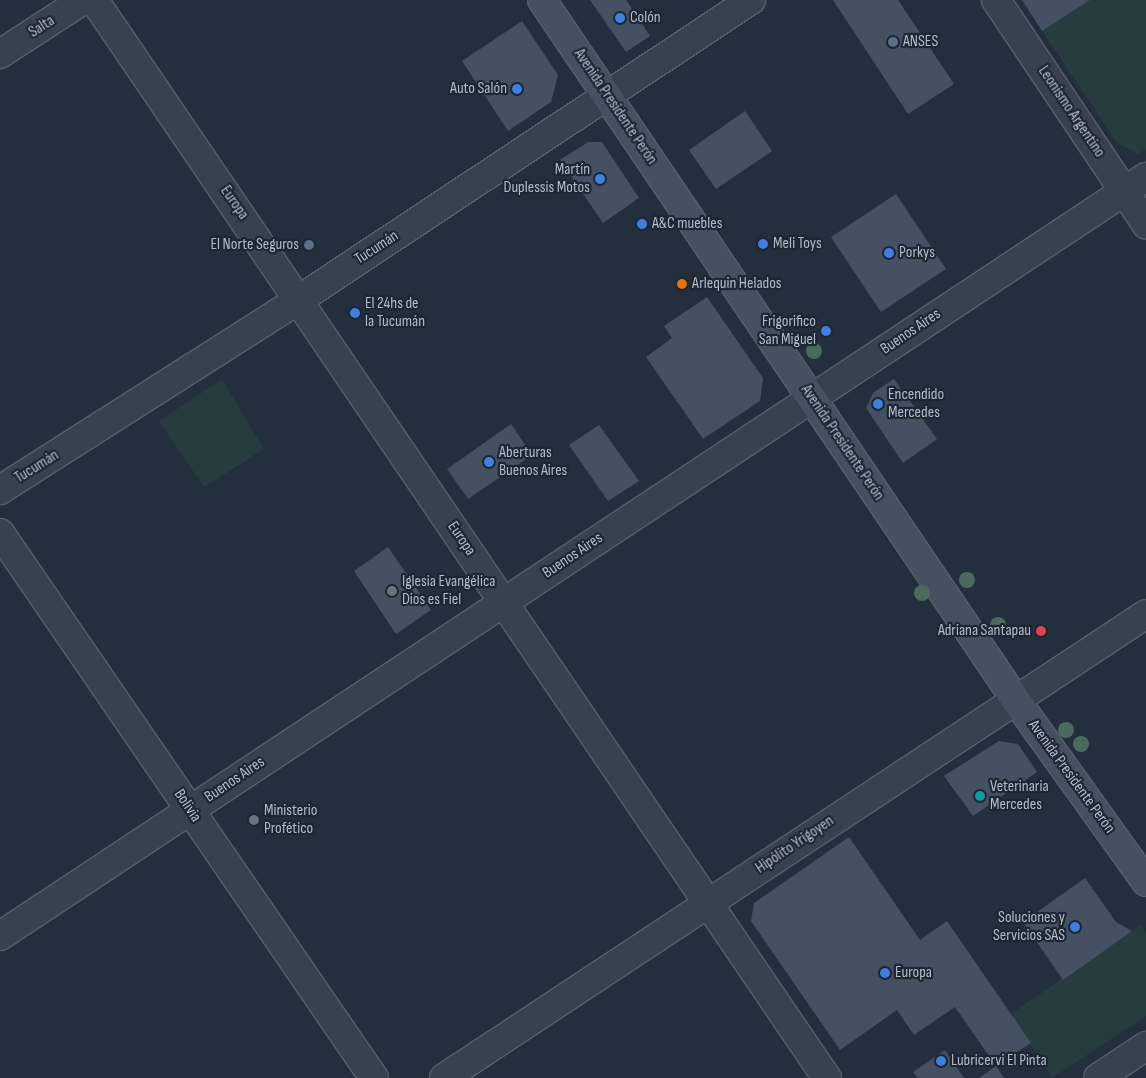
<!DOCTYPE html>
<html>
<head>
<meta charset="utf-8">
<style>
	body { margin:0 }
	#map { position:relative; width:1146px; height:1078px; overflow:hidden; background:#242f3e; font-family:"Sofia Sans Condensed",sans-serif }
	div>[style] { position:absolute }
	.green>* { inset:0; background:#263c3f }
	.building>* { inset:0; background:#455162 }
	.roads { filter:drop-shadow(1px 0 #565f6c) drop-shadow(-1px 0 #565f6c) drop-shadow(0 1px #565f6c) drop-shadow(0 -1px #565f6c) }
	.minor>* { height:28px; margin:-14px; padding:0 14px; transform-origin:14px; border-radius:14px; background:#38414e }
	.tertiary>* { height:28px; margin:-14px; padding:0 14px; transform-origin:14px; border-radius:14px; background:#38414e }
	.secondary>* { height:28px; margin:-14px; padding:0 14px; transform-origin:14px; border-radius:14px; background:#465061 }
	.trees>* { width:16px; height:16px; margin:-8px; border-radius:50%; background:#4b6a5d }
	.dots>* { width:14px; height:14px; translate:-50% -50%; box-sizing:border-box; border:2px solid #1d2633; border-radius:50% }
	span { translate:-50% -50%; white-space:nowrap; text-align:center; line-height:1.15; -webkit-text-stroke:4.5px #1d2633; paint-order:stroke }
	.poi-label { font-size:16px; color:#b4bcc9 }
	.left { translate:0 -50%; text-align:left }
	.right { translate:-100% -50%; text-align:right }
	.street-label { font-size:16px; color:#b4bcc9 }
</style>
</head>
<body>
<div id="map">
	<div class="green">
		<i style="clip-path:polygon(1090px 0,1146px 0,1146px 149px,1138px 154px,1117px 143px,1042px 31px)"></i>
		<i style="clip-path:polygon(222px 379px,264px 449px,204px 487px,159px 421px)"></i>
		<i style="clip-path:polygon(1140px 925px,1146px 933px,1146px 1016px,1052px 1078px,1011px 1014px)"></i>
	</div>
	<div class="building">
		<i style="clip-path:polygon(590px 0,626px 0,650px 36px,626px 52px)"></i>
		<i style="clip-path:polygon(833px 0,898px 0,954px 84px,908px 114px)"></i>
		<i style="clip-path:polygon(1022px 0,1090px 0,1042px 31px)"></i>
		<i style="clip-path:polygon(522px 21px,558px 75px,551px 102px,508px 131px,462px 61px)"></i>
		<i style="clip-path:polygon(745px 111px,772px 151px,716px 189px,689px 150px)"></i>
		<i style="clip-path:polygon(588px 142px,602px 142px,639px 198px,603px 223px,560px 160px)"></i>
		<i style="clip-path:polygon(896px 194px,946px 269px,881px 312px,831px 237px)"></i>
		<i style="clip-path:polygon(707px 297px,763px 378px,760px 401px,703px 439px,646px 357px,672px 338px,664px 326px)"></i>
		<i style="clip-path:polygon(894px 379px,937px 439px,903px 463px,866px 408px,873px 393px)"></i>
		<i style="clip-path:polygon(511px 424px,532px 455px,468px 499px,447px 469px)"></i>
		<i style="clip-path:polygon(599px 425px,639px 481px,608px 501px,569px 445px)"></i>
		<i style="clip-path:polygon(388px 547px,431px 610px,396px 634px,354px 571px)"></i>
		<i style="clip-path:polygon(999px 741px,1018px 744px,1037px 772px,973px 816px,944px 776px)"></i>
		<i style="clip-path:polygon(849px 837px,920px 940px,947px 921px,1031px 1043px,996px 1066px,1004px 1078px,979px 1078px,996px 1066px,955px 1007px,914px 1035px,897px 1010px,840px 1050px,751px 921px,754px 903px)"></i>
		<i style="clip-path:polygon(1085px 878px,1116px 922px,1132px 931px,1063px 980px,1023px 922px)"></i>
		<i style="clip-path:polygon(945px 1050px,964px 1078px,918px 1078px,913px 1072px)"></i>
	</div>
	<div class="roads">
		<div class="minor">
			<i style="left:94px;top:0;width:1304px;rotate:55.79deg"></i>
			<i style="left:996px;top:0;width:270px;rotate:56.2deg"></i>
			<i style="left:0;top:54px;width:99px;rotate:-33deg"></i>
			<i style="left:0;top:490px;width:356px;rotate:-32.5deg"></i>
			<i style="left:300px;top:299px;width:541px;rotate:-33.54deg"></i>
			<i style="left:0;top:533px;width:661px;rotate:55.54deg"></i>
			<i style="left:0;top:936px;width:1375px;rotate:-33.52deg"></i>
			<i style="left:444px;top:1078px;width:841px;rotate:-33.46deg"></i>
		</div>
		<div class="tertiary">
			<i style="left:1098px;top:1078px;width:58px;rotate:-33.7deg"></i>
		</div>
		<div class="secondary">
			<i style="left:542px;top:0;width:844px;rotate:55.91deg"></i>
			<i style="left:1015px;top:699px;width:225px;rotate:54.4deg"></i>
		</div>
	</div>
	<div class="trees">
		<i style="left:814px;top:351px"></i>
		<i style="left:967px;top:580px"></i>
		<i style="left:922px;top:593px"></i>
		<i style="left:998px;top:625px"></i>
		<i style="left:1066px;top:730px"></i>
		<i style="left:1081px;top:744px"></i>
	</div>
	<div class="dots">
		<i style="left:620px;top:18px;background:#3f7fe0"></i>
		<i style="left:893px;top:42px;background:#5c6f8a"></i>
		<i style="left:517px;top:89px;background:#3f7fe0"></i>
		<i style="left:600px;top:179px;background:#3f7fe0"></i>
		<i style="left:642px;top:224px;background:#3f7fe0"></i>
		<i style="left:763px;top:244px;background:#3f7fe0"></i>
		<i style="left:309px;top:245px;background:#5c6f8a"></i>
		<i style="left:889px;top:253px;background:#3f7fe0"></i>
		<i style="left:682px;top:284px;background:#e8710a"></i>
		<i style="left:355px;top:313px;background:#3f7fe0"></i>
		<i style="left:826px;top:331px;background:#3f7fe0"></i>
		<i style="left:878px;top:404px;background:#3f7fe0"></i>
		<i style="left:489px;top:462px;background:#3f7fe0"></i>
		<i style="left:392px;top:591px;background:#6b7280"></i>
		<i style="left:1041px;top:631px;background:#e0444e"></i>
		<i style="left:980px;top:796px;background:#0f9aa8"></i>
		<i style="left:254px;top:820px;background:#6b7280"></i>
		<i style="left:1075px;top:927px;background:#3f7fe0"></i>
		<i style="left:885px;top:973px;background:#3f7fe0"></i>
		<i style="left:941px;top:1061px;background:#3f7fe0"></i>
	</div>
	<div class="poi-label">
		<span class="left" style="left:630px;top:18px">Colón</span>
		<span class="left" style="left:903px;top:42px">ANSES</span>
		<span class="right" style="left:507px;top:89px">Auto Salón</span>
		<span class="right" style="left:590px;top:179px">Martín<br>Duplessis Motos</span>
		<span class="left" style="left:652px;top:224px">A&amp;C muebles</span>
		<span class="left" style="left:773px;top:244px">Meli Toys</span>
		<span class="right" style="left:299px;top:245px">El Norte Seguros</span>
		<span class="left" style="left:899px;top:253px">Porkys</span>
		<span class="left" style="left:692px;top:284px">Arlequin Helados</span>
		<span class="left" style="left:365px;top:313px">El 24hs de<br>la Tucumán</span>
		<span class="right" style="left:816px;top:331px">Frigorifico<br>San Miguel</span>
		<span class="left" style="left:888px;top:404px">Encendido<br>Mercedes</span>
		<span class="left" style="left:499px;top:462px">Aberturas<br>Buenos Aires</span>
		<span class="left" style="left:402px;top:591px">Iglesia Evangélica<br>Dios es Fiel</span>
		<span class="right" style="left:1031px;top:631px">Adriana Santapau</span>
		<span class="left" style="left:990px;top:796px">Veterinaria<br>Mercedes</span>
		<span class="left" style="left:264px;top:820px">Ministerio<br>Profético</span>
		<span class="right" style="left:1065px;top:927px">Soluciones y<br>Servicios SAS</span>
		<span class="left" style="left:895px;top:973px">Europa</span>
		<span class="left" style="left:951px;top:1061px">Lubricervi El Pinta</span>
	</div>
	<div class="street-label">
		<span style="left:42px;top:27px;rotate:-33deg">Salta</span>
		<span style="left:615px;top:107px;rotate:56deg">Avenida Presidente Perón</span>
		<span style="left:1071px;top:112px;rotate:56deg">Leonismo Argentino</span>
		<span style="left:234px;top:203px;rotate:55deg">Europa</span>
		<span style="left:377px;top:248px;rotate:-33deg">Tucumán</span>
		<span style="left:911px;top:332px;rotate:-34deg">Buenos Aires</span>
		<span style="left:842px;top:443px;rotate:56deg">Avenida Presidente Perón</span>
		<span style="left:37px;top:467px;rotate:-32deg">Tucumán</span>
		<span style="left:461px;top:539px;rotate:56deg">Europa</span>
		<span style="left:573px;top:556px;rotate:-34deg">Buenos Aires</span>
		<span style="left:1071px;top:777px;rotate:54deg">Avenida Presidente Perón</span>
		<span style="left:235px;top:780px;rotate:-34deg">Buenos Aires</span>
		<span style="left:187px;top:806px;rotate:56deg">Bolivia</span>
		<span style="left:795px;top:845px;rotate:-34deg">Hipólito Yrigoyen</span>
	</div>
</div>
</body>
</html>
